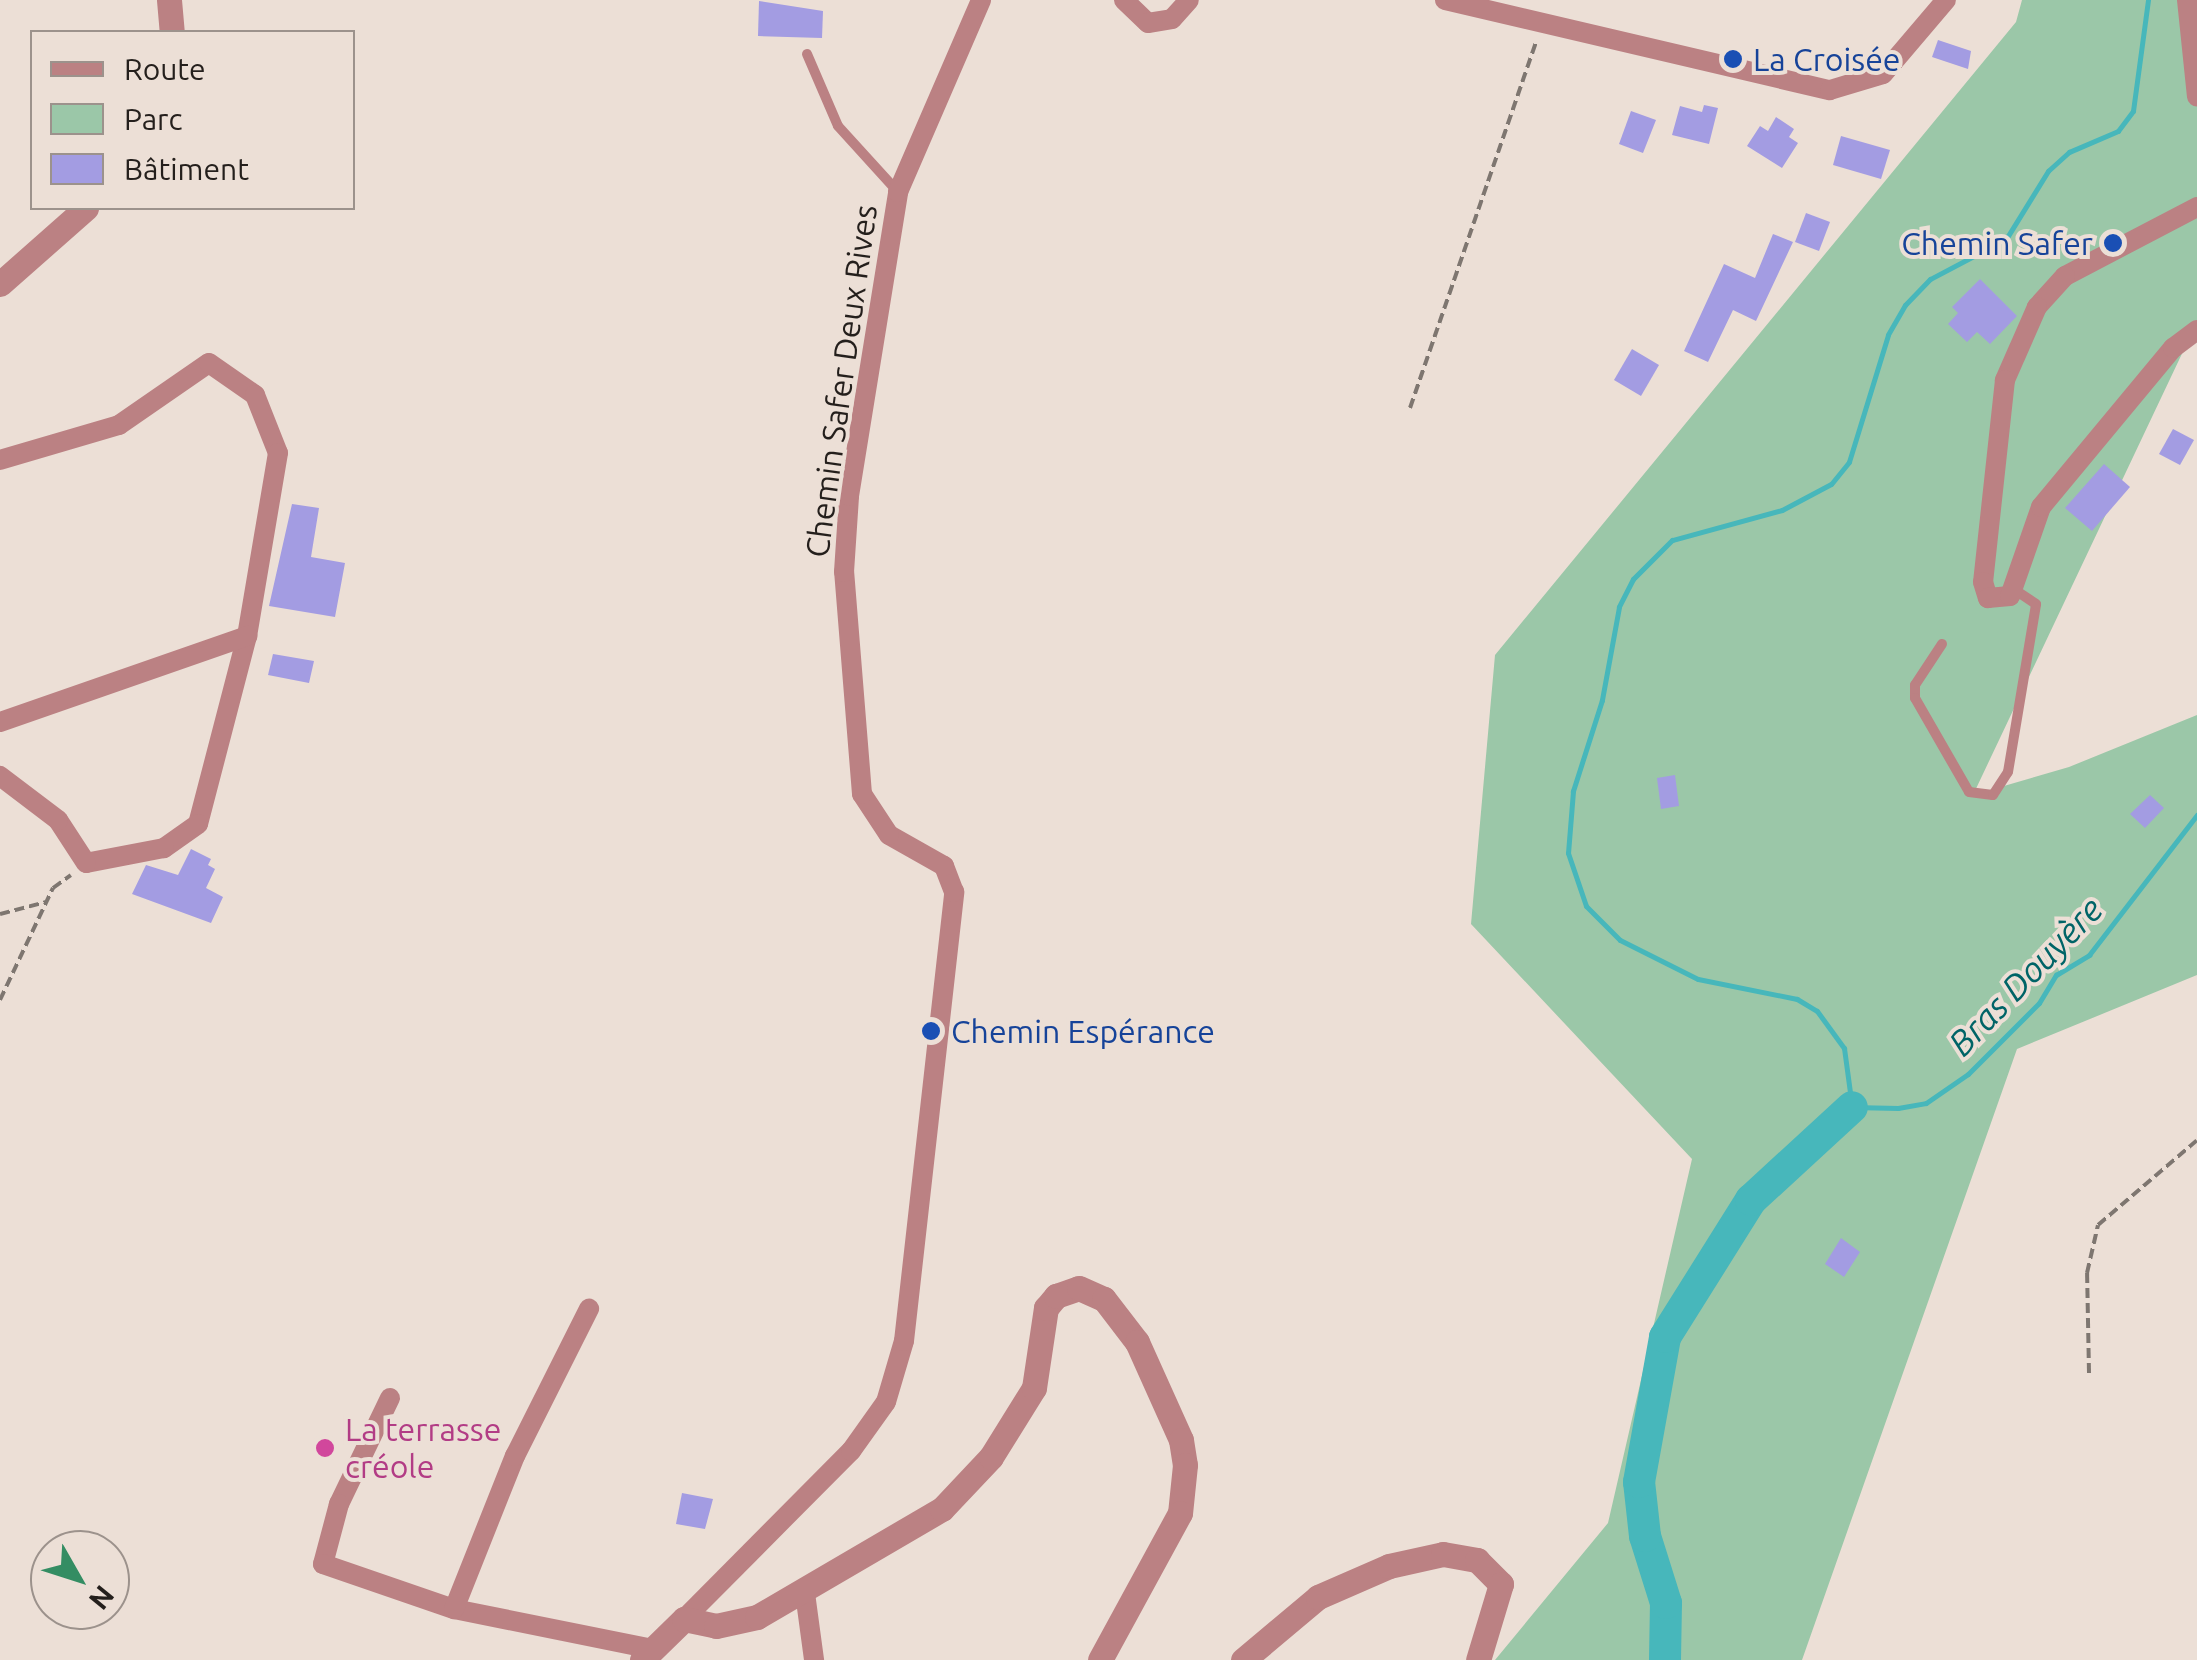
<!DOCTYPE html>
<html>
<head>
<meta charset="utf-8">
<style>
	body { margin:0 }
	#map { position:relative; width:2197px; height:1660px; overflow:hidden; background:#ecdfd6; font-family:Ubuntu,sans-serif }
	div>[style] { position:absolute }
	.green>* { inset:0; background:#9bc7a8 }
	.stream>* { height:5px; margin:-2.5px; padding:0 2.5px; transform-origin:2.5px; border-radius:2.5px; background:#47b7bb }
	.river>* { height:32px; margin:-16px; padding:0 16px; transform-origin:16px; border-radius:16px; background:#47b7bb }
	.building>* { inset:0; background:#a39ce2 }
	.path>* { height:4px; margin-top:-2px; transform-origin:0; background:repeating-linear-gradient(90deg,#7e7670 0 10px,transparent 0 15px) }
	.service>* { height:10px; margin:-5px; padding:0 5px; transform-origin:5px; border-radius:5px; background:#bb8183 }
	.minor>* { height:20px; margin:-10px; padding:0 10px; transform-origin:10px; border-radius:10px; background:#bb8183 }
	.tertiary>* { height:25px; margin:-12.5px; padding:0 12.5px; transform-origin:12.5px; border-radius:12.5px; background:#bb8183 }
	.dots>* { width:28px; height:28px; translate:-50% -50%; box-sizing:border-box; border:5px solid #ecdfd6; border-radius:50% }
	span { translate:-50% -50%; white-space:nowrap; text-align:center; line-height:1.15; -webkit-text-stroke:8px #ecdfd6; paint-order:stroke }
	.transit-label { font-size:32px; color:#164399 }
	.left { translate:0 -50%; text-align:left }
	.right { translate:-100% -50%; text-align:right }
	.street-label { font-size:32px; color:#241f1c }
	.hotel-label { font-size:32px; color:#b23c85 }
	.water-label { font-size:35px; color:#006467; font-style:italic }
	.legend { position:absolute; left:30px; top:30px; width:325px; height:180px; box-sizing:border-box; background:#ecdfd6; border:2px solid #9c928c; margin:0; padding:12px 18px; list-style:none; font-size:30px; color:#241f1c }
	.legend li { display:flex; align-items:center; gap:20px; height:50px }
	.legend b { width:50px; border:2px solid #9c928c }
	.north { position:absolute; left:30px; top:1530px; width:100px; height:100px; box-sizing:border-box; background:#ecdfd6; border:2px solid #9c928c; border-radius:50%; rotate:129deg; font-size:28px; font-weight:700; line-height:40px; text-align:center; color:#241f1c }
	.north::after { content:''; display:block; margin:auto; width:35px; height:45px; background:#348d63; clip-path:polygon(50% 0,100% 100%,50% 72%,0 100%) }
</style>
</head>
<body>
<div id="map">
	<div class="green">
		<i style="clip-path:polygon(2022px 0,2197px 0,2197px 322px,1973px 795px,2069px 767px,2197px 715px,2197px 975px,2017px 1049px,1802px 1660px,1495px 1660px,1608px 1523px,1692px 1159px,1471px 924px,1495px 655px,2016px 22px)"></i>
	</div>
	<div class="stream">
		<i style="left:2148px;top:0;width:112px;rotate:97.7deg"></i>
		<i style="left:2133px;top:111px;width:25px;rotate:127deg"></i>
		<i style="left:2118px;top:131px;width:53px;rotate:156.8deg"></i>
		<i style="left:2069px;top:152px;width:28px;rotate:138deg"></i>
		<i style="left:2048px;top:171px;width:80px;rotate:121.7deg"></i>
		<i style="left:2006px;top:239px;width:86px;rotate:152.2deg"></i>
		<i style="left:1930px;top:279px;width:36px;rotate:134deg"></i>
		<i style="left:1905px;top:305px;width:34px;rotate:120deg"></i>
		<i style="left:1888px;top:335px;width:133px;rotate:107.1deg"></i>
		<i style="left:1849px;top:462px;width:28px;rotate:129deg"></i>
		<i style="left:1831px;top:484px;width:55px;rotate:152deg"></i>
		<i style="left:1782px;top:510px;width:114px;rotate:164.7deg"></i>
		<i style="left:1672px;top:540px;width:55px;rotate:135deg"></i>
		<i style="left:1633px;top:579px;width:31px;rotate:117deg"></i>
		<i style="left:1619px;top:607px;width:95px;rotate:100.4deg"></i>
		<i style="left:1602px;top:700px;width:96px;rotate:107.7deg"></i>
		<i style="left:1573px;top:791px;width:62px;rotate:94.6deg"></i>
		<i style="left:1568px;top:853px;width:56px;rotate:71.2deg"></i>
		<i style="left:1586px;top:906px;width:48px;rotate:45deg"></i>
		<i style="left:1620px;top:940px;width:87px;rotate:26.6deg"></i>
		<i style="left:1698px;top:979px;width:101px;rotate:11.4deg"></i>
		<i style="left:1797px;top:999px;width:23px;rotate:31deg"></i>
		<i style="left:1817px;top:1011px;width:46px;rotate:53.9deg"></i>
		<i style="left:1844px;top:1048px;width:60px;rotate:82.3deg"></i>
		<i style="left:1852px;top:1107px;width:46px;rotate:1.2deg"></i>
		<i style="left:1898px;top:1108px;width:28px;rotate:-10deg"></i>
		<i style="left:1926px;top:1103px;width:51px;rotate:-34.6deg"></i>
		<i style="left:1968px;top:1074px;width:100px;rotate:-45deg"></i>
		<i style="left:2039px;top:1003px;width:33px;rotate:-59deg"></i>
		<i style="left:2056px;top:975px;width:39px;rotate:-31deg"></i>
		<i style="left:2089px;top:955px;width:177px;rotate:-52.4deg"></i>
	</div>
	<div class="river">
		<i style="left:1665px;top:1660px;width:57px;rotate:-89deg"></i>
		<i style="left:1666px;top:1603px;width:70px;rotate:-107.4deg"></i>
		<i style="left:1645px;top:1536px;width:54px;rotate:-96.3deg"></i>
		<i style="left:1639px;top:1482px;width:147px;rotate:-79.8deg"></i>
		<i style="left:1665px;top:1337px;width:162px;rotate:-57.9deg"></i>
		<i style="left:1751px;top:1200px;width:137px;rotate:-42.6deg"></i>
	</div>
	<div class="building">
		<i style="clip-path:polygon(759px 1px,823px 11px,822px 38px,758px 36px)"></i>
		<i style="clip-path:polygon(1938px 40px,1971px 51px,1968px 69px,1932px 57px)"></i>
		<i style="clip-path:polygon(1704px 105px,1718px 108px,1709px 144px,1672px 135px,1680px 106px,1702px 112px)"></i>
		<i style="clip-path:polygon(1631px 111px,1656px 120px,1643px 153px,1619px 144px)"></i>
		<i style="clip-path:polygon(1776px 117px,1794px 129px,1789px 137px,1798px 143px,1782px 168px,1747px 146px,1760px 126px,1768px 131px)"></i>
		<i style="clip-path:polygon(1841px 136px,1890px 150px,1881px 179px,1833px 165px)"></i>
		<i style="clip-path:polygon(1806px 213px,1830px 222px,1819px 251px,1795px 242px)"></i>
		<i style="clip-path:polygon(1773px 234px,1793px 242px,1756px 321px,1733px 310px,1708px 362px,1684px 351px,1724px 264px,1755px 278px)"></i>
		<i style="clip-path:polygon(1980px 279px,2017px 316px,1990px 344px,1977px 332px,1967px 342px,1948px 324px,1958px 313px,1952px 307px)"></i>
		<i style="clip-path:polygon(1632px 349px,1659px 365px,1641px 396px,1614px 380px)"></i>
		<i style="clip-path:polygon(2173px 429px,2194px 440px,2180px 465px,2159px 454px)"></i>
		<i style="clip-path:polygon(2104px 464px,2130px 487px,2092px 531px,2065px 508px)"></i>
		<i style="clip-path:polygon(292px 504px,319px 508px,311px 557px,345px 563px,335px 617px,269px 606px)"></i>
		<i style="clip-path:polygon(273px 654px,314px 661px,309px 683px,268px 675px)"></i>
		<i style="clip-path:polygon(1675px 775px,1679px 806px,1661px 809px,1657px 778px)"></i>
		<i style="clip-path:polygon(2150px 795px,2164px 808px,2145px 828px,2130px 814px)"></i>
		<i style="clip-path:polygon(191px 849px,211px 859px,208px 865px,215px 869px,206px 888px,223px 897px,211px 923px,132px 894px,146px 865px,178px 875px)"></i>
		<i style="clip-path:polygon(1841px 1238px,1860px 1252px,1844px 1277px,1825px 1264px)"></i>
		<i style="clip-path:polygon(682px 1493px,713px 1499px,705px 1529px,676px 1524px)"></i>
	</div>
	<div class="path">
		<i style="left:1410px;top:408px;width:387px;rotate:-71deg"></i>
		<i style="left:0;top:914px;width:48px;rotate:-14.6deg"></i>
		<i style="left:0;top:1000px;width:124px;rotate:-64.7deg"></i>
		<i style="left:53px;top:888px;width:22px;rotate:-36deg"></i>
		<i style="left:2089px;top:1373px;width:100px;rotate:-91.1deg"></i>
		<i style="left:2087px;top:1273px;width:49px;rotate:-77.1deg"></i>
		<i style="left:2098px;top:1225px;width:130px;rotate:-40.6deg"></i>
	</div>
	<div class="service">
		<i style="left:807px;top:54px;width:78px;rotate:66.7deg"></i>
		<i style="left:838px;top:126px;width:89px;rotate:47.7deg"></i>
		<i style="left:1942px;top:644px;width:49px;rotate:123.4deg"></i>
		<i style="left:1915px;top:685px;width:13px;rotate:90deg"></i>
		<i style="left:1915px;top:698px;width:108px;rotate:60.1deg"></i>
		<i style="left:1969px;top:792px;width:24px;rotate:7deg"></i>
		<i style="left:1993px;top:795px;width:27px;rotate:-57deg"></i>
		<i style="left:2008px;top:772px;width:170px;rotate:-80.5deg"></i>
		<i style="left:2036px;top:604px;width:25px;rotate:-146deg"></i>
	</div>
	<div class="minor">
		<i style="left:1124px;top:0;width:33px;rotate:44deg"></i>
		<i style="left:1148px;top:23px;width:24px;rotate:-9deg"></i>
		<i style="left:1172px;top:19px;width:25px;rotate:-48deg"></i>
		<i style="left:1445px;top:0;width:395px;rotate:13.2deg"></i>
		<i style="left:1830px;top:90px;width:55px;rotate:-16.8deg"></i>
		<i style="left:1883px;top:74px;width:97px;rotate:-49.6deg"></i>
		<i style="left:2187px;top:0;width:97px;rotate:84.1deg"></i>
		<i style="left:2197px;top:207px;width:149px;rotate:152.4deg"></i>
		<i style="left:2065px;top:276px;width:42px;rotate:132.1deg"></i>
		<i style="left:2037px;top:307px;width:80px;rotate:113.7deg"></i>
		<i style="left:2005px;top:380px;width:203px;rotate:96.2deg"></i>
		<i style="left:1983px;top:582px;width:17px;rotate:73deg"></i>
		<i style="left:1988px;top:598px;width:22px;rotate:-5deg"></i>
		<i style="left:2010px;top:596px;width:94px;rotate:-70.8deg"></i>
		<i style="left:2041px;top:507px;width:207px;rotate:-50.3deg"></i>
		<i style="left:2173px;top:348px;width:30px;rotate:-37deg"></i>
		<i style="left:0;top:460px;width:124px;rotate:-16.4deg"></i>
		<i style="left:119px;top:425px;width:109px;rotate:-34.6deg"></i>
		<i style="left:209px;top:363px;width:56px;rotate:34.8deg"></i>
		<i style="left:255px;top:395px;width:62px;rotate:68.4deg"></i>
		<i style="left:278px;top:453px;width:186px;rotate:99.6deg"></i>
		<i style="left:247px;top:636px;width:194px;rotate:104.6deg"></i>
		<i style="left:198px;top:824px;width:42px;rotate:144.8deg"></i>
		<i style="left:164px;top:848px;width:79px;rotate:169.1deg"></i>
		<i style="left:86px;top:863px;width:51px;rotate:-123.1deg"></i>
		<i style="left:58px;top:820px;width:73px;rotate:-142.8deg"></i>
		<i style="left:0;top:722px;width:262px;rotate:-19.2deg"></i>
		<i style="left:390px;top:1398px;width:118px;rotate:115.7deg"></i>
		<i style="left:339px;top:1504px;width:62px;rotate:104.9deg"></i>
		<i style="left:323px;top:1564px;width:139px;rotate:19deg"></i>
		<i style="left:454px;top:1609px;width:203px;rotate:11.4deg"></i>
		<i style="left:805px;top:1593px;width:68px;rotate:82.3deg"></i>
		<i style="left:454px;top:1609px;width:165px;rotate:-68.3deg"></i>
		<i style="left:515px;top:1456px;width:165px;rotate:-63.3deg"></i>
		<i style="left:684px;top:1619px;width:237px;rotate:-45.2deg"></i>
		<i style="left:851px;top:1451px;width:60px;rotate:-54.5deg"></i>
		<i style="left:886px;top:1402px;width:64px;rotate:-73.6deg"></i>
		<i style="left:904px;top:1341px;width:452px;rotate:-83.6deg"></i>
		<i style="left:954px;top:892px;width:28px;rotate:-111deg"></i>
		<i style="left:944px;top:866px;width:63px;rotate:-150.6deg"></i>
		<i style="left:889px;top:835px;width:49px;rotate:-123.4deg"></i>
		<i style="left:862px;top:794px;width:223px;rotate:-94.6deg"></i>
		<i style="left:844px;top:572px;width:76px;rotate:-86.2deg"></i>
		<i style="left:849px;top:496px;width:308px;rotate:-80.8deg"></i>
		<i style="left:898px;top:192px;width:209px;rotate:-66.6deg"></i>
	</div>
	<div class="tertiary">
		<i style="left:169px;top:0;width:32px;rotate:85deg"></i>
		<i style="left:0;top:284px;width:115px;rotate:-41.5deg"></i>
		<i style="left:642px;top:1660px;width:59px;rotate:-44.3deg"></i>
		<i style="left:684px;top:1619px;width:33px;rotate:12deg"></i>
		<i style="left:716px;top:1626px;width:42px;rotate:-12.4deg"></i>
		<i style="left:757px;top:1617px;width:214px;rotate:-30.3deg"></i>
		<i style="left:942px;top:1509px;width:71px;rotate:-46.7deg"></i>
		<i style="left:991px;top:1457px;width:81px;rotate:-58.1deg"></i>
		<i style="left:1034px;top:1388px;width:81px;rotate:-81.5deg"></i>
		<i style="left:1046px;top:1308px;width:16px;rotate:-50deg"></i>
		<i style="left:1056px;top:1296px;width:24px;rotate:-19deg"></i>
		<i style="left:1079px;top:1288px;width:27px;rotate:24deg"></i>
		<i style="left:1104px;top:1299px;width:54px;rotate:52.5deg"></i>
		<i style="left:1137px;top:1342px;width:107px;rotate:65.8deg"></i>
		<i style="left:1181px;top:1440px;width:25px;rotate:81deg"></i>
		<i style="left:1185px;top:1465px;width:48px;rotate:95.9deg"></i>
		<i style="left:1180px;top:1513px;width:167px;rotate:118.6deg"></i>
		<i style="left:1243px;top:1660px;width:98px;rotate:-40deg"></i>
		<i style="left:1318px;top:1597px;width:77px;rotate:-23.6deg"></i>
		<i style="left:1389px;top:1566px;width:55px;rotate:-12.5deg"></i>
		<i style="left:1443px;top:1554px;width:35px;rotate:10deg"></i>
		<i style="left:1477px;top:1560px;width:34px;rotate:45deg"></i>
		<i style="left:1501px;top:1584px;width:79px;rotate:106.8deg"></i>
	</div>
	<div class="dots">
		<i style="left:1733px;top:59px;background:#1a4fb4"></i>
		<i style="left:2113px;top:243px;background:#1a4fb4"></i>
		<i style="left:931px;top:1031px;background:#1a4fb4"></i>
		<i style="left:325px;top:1448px;background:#d1479c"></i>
	</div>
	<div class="transit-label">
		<span class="left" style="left:1753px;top:59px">La Croisée</span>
		<span class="right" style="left:2093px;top:243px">Chemin Safer</span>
		<span class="left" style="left:951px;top:1031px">Chemin Espérance</span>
	</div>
	<div class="street-label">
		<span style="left:841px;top:381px;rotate:-82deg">Chemin Safer Deux Rives</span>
	</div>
	<div class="hotel-label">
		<span class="left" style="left:345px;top:1448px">La terrasse<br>créole</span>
	</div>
	<div class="water-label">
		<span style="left:2025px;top:976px;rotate:-46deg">Bras Douyère</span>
	</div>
	<ul class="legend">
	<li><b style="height:12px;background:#bb8183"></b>Route</li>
	<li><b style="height:28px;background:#9bc7a8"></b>Parc</li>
	<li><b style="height:28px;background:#a39ce2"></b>Bâtiment</li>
	</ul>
	<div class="north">N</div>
</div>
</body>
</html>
